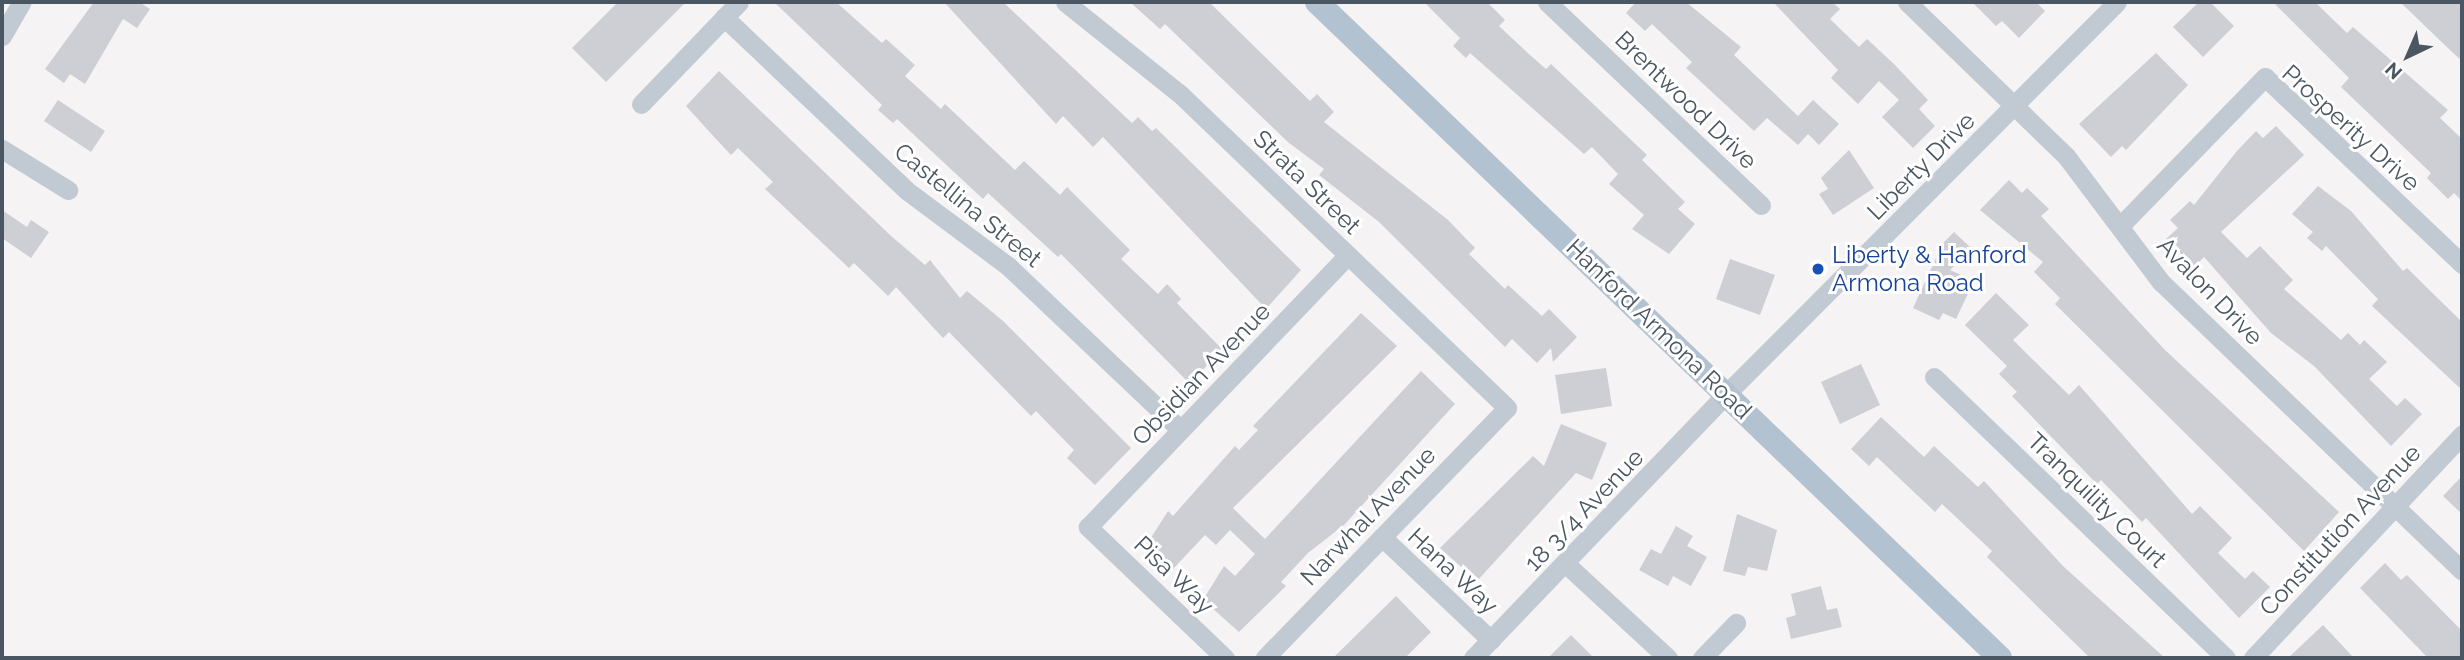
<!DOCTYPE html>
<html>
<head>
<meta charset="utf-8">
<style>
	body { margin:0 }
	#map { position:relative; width:2464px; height:660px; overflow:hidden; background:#f5f3f3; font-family:Raleway,sans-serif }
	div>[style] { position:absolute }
	.building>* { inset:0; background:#cdcfd5 }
	.minor>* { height:19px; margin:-9.5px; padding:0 9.5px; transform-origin:9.5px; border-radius:9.5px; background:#c1cad2 }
	.major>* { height:24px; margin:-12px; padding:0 12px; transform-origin:12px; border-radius:12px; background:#b3c2d1 }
	.dots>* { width:19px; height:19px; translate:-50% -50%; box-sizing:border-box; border:4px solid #fff; border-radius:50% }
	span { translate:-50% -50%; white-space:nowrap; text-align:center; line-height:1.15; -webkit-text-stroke:6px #fff; paint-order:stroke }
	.street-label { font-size:24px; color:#4a5661 }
	.transit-label { font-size:24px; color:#164399 }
	.left { translate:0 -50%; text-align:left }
	.frame { position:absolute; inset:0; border:4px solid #4a5661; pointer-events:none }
	.north { position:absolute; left:2373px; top:21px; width:70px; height:70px; -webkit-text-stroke:5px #fff; paint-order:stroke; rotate:224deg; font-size:19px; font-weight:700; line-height:28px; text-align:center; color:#4a5661 }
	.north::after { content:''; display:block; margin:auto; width:24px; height:32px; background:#4a5661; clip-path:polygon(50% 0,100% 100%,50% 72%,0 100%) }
</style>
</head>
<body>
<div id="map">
	<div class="building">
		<i style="clip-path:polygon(94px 2px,139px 2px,150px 9px,137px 28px,123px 19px,85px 84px,70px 74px,64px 83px,45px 69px)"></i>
		<i style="clip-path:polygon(618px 2px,686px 2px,606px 82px,572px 48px)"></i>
		<i style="clip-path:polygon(774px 2px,836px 2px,882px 43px,886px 39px,915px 65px,905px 76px,941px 109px,945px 104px,1015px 170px,1024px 161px,1060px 195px,1067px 187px,1130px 250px,1121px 259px,1158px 294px,1167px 284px,1181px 299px,1177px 303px,1223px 350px,1189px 383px,1061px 254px,1058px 257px,988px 193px,983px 199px,897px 119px,893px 123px,878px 110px,882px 105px)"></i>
		<i style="clip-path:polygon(944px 2px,1003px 2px,1132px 123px,1138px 117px,1152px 131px,1156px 128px,1301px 270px,1266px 309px,1103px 137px,1093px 147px,1063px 116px,1056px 124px)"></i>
		<i style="clip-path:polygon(1130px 2px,1209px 2px,1310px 101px,1317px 94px,1334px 112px,1324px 122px,1448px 220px,1475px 248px,1469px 254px,1505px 289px,1508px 285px,1542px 316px,1549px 309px,1577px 337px,1553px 362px,1551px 348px,1537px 363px,1512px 339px,1505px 347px,1379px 222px,1319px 175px,1324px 169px,1289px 143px,1165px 24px,1160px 29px)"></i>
		<i style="clip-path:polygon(1424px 2px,1487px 2px,1505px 20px,1499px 26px,1530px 55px,1546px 69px,1551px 64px,1647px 155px,1642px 160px,1685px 202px,1678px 209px,1695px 224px,1669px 254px,1632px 229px,1644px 215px,1609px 184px,1618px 174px,1592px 147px,1584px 154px,1470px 53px,1466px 58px,1453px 46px,1460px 38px)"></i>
		<i style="clip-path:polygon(1636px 2px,1686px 2px,1741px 47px,1734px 55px,1798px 116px,1813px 100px,1839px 124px,1819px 145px,1808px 134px,1798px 145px,1767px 118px,1754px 131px,1686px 68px,1692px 62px,1652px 24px,1645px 31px,1626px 13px)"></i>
		<i style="clip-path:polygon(1773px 2px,1832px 2px,1840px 9px,1830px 19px,1859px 47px,1867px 39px,1894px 64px,1928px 100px,1919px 109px,1935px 126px,1913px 148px,1882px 117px,1899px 100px,1879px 81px,1858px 104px,1831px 78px,1838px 70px)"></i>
		<i style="clip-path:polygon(1972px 2px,2036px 2px,2045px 11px,2019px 38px,2002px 21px,1996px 26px)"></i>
		<i style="clip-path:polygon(2199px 2px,2210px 2px,2234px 26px,2203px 57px,2173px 27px)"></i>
		<i style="clip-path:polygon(2273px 2px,2315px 2px,2347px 33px,2353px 27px,2448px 110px,2440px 118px,2462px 139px,2462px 201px,2454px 193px,2448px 199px,2427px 178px,2431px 173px,2341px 87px,2349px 78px)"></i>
		<i style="clip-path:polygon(2400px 2px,2462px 2px,2462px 61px,2450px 50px)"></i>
		<i style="clip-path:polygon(2156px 53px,2188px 85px,2126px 150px,2122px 146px,2111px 157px,2079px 124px)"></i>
		<i style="clip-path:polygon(719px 71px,890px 235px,925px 265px,930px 260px,960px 298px,967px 291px,1003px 321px,1131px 448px,1095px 485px,1067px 458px,1074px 450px,1036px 411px,1031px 416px,949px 332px,943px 338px,896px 287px,888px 296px,854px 263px,849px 268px,765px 189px,773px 182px,738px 148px,731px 155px,716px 139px,686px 106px)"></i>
		<i style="clip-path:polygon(58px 100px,105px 131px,91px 152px,44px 121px)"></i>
		<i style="clip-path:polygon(2276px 126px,2304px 155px,2221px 232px,2247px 258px,2260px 246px,2293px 280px,2284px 289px,2341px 340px,2348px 333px,2360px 345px,2364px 340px,2387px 362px,2369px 379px,2397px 406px,2405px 398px,2422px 414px,2391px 446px,2314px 366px,2271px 333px,2204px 257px,2194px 267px,2166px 239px,2178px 228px,2170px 220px,2190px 201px,2194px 205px,2237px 151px,2256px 131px,2263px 138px)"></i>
		<i style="clip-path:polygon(1849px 150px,1874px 188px,1833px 215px,1819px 194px,1828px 189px,1821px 178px)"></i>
		<i style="clip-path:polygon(2009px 180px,2022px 193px,2027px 188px,2049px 209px,2041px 216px,2165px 350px,2339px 512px,2304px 551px,2055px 304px,2060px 298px,2034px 272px,2043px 262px,1980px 210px)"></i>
		<i style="clip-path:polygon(2318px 186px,2351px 211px,2403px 271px,2407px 268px,2462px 322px,2462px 390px,2372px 306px,2378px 299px,2326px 246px,2322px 251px,2307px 238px,2313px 232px,2292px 214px)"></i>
		<i style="clip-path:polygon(2px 210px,27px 227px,31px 220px,49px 232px,31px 258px,2px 238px)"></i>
		<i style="clip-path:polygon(1954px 232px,1972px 249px,1950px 270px,1974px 281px,1956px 319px,1943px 313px,1939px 320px,1913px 308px,1943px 243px)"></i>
		<i style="clip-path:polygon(1730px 259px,1775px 275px,1760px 315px,1716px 299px)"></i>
		<i style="clip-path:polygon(1996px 293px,2029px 325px,2013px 340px,2069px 395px,2079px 385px,2192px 514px,2200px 506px,2232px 538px,2218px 553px,2245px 579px,2253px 571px,2270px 587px,2239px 618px,2146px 518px,2142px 522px,2101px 480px,2097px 484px,2012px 396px,2017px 392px,1999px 374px,2007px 366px,1965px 325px)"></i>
		<i style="clip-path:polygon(1361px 313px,1397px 346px,1233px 508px,1242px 517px,1265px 539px,1421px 371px,1455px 404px,1344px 525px,1308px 553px,1281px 582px,1286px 586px,1239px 632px,1203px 600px,1224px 566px,1235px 576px,1255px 554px,1230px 530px,1216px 545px,1205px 535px,1173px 569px,1147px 544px,1168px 511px,1173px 516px,1235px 446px,1239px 450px,1258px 430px,1253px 426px)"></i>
		<i style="clip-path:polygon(1861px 364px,1880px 405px,1840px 424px,1821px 382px)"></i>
		<i style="clip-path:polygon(1606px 368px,1612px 406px,1561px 414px,1555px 375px)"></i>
		<i style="clip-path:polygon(1881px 417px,1924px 457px,1934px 446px,1978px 487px,1984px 481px,2064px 567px,2165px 658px,2090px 658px,1987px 557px,1992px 551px,1942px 504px,1935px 512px,1877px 457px,1869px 466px,1851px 449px)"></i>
		<i style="clip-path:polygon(1561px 424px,1607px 443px,1592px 480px,1576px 473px,1477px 581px,1440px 548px,1533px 456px,1544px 466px)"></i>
		<i style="clip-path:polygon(2462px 476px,2462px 514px,2443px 496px)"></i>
		<i style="clip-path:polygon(1737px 514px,1777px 530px,1767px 571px,1748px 567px,1745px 576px,1723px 571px)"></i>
		<i style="clip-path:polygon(1676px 526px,1693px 536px,1687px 546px,1707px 557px,1691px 586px,1673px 576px,1668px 586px,1639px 570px,1651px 549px,1661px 554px)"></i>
		<i style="clip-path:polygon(2385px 563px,2401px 580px,2407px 575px,2462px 631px,2462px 658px,2428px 658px,2360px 588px)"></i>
		<i style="clip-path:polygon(1821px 586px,1827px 610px,1837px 608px,1842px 627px,1791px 639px,1786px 618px,1796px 615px,1791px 594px)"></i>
		<i style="clip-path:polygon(1396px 596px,1431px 632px,1405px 658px,1333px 658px)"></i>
		<i style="clip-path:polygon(2323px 625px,2354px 658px,2288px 658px)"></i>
		<i style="clip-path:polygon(1571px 635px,1594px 658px,1548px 658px)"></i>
	</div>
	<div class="minor">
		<i style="left:1065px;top:2px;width:147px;rotate:38.7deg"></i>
		<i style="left:1180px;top:94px;width:453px;rotate:43.8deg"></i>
		<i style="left:1507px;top:408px;width:348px;rotate:134.1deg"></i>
		<i style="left:1547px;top:2px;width:295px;rotate:43.5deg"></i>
		<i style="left:1907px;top:2px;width:221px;rotate:44.1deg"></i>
		<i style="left:2066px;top:156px;width:158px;rotate:53deg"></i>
		<i style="left:2161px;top:282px;width:417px;rotate:43.8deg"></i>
		<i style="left:724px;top:17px;width:251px;rotate:43.5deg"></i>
		<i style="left:906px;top:190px;width:127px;rotate:36.7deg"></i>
		<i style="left:1008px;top:266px;width:238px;rotate:43.5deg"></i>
		<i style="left:2px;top:36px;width:39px;rotate:-60deg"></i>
		<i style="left:641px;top:104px;width:141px;rotate:-46.1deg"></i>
		<i style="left:2px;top:149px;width:78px;rotate:31.8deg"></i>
		<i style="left:2120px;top:226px;width:208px;rotate:-45.8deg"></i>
		<i style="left:2265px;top:77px;width:272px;rotate:43.5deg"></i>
		<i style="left:1934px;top:377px;width:405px;rotate:43.9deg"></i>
		<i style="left:1382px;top:537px;width:150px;rotate:43.4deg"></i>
		<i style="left:1566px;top:564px;width:139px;rotate:42.7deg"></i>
		<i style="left:1225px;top:658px;width:190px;rotate:-136.3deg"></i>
		<i style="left:1088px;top:527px;width:376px;rotate:-46.3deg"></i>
		<i style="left:1473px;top:658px;width:367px;rotate:-46.2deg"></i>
		<i style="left:1727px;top:393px;width:552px;rotate:-45.07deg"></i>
		<i style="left:1702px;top:658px;width:49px;rotate:-45.8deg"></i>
		<i style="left:2253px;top:658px;width:306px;rotate:-46.9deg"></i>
	</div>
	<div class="major">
		<i style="left:1317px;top:2px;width:947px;rotate:43.84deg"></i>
	</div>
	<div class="dots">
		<i style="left:1818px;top:269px;background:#1a4fb4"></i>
	</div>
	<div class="street-label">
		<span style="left:1686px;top:100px;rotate:44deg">Brentwood Drive</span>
		<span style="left:2351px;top:128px;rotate:42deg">Prosperity Drive</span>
		<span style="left:1921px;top:166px;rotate:-45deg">Liberty Drive</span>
		<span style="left:1307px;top:182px;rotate:44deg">Strata Street</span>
		<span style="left:968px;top:205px;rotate:39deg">Castellina Street</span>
		<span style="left:2210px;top:291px;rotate:46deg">Avalon Drive</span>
		<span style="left:1659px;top:329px;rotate:44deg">Hanford Armona Road</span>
		<span style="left:1201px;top:374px;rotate:-46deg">Obsidian Avenue</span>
		<span style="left:2097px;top:500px;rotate:44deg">Tranquility Court</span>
		<span style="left:1584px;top:510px;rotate:-46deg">18 3/4 Avenue</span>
		<span style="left:1368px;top:516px;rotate:-46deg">Narwhal Avenue</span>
		<span style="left:2340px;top:530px;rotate:-47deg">Constitution Avenue</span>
		<span style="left:1453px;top:571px;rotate:43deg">Hana Way</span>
		<span style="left:1174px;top:575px;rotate:44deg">Pisa Way</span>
	</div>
	<div class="transit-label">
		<span class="left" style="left:1832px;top:269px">Liberty &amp; Hanford<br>Armona Road</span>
	</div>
	<div class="frame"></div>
	<div class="north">N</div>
</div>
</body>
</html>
